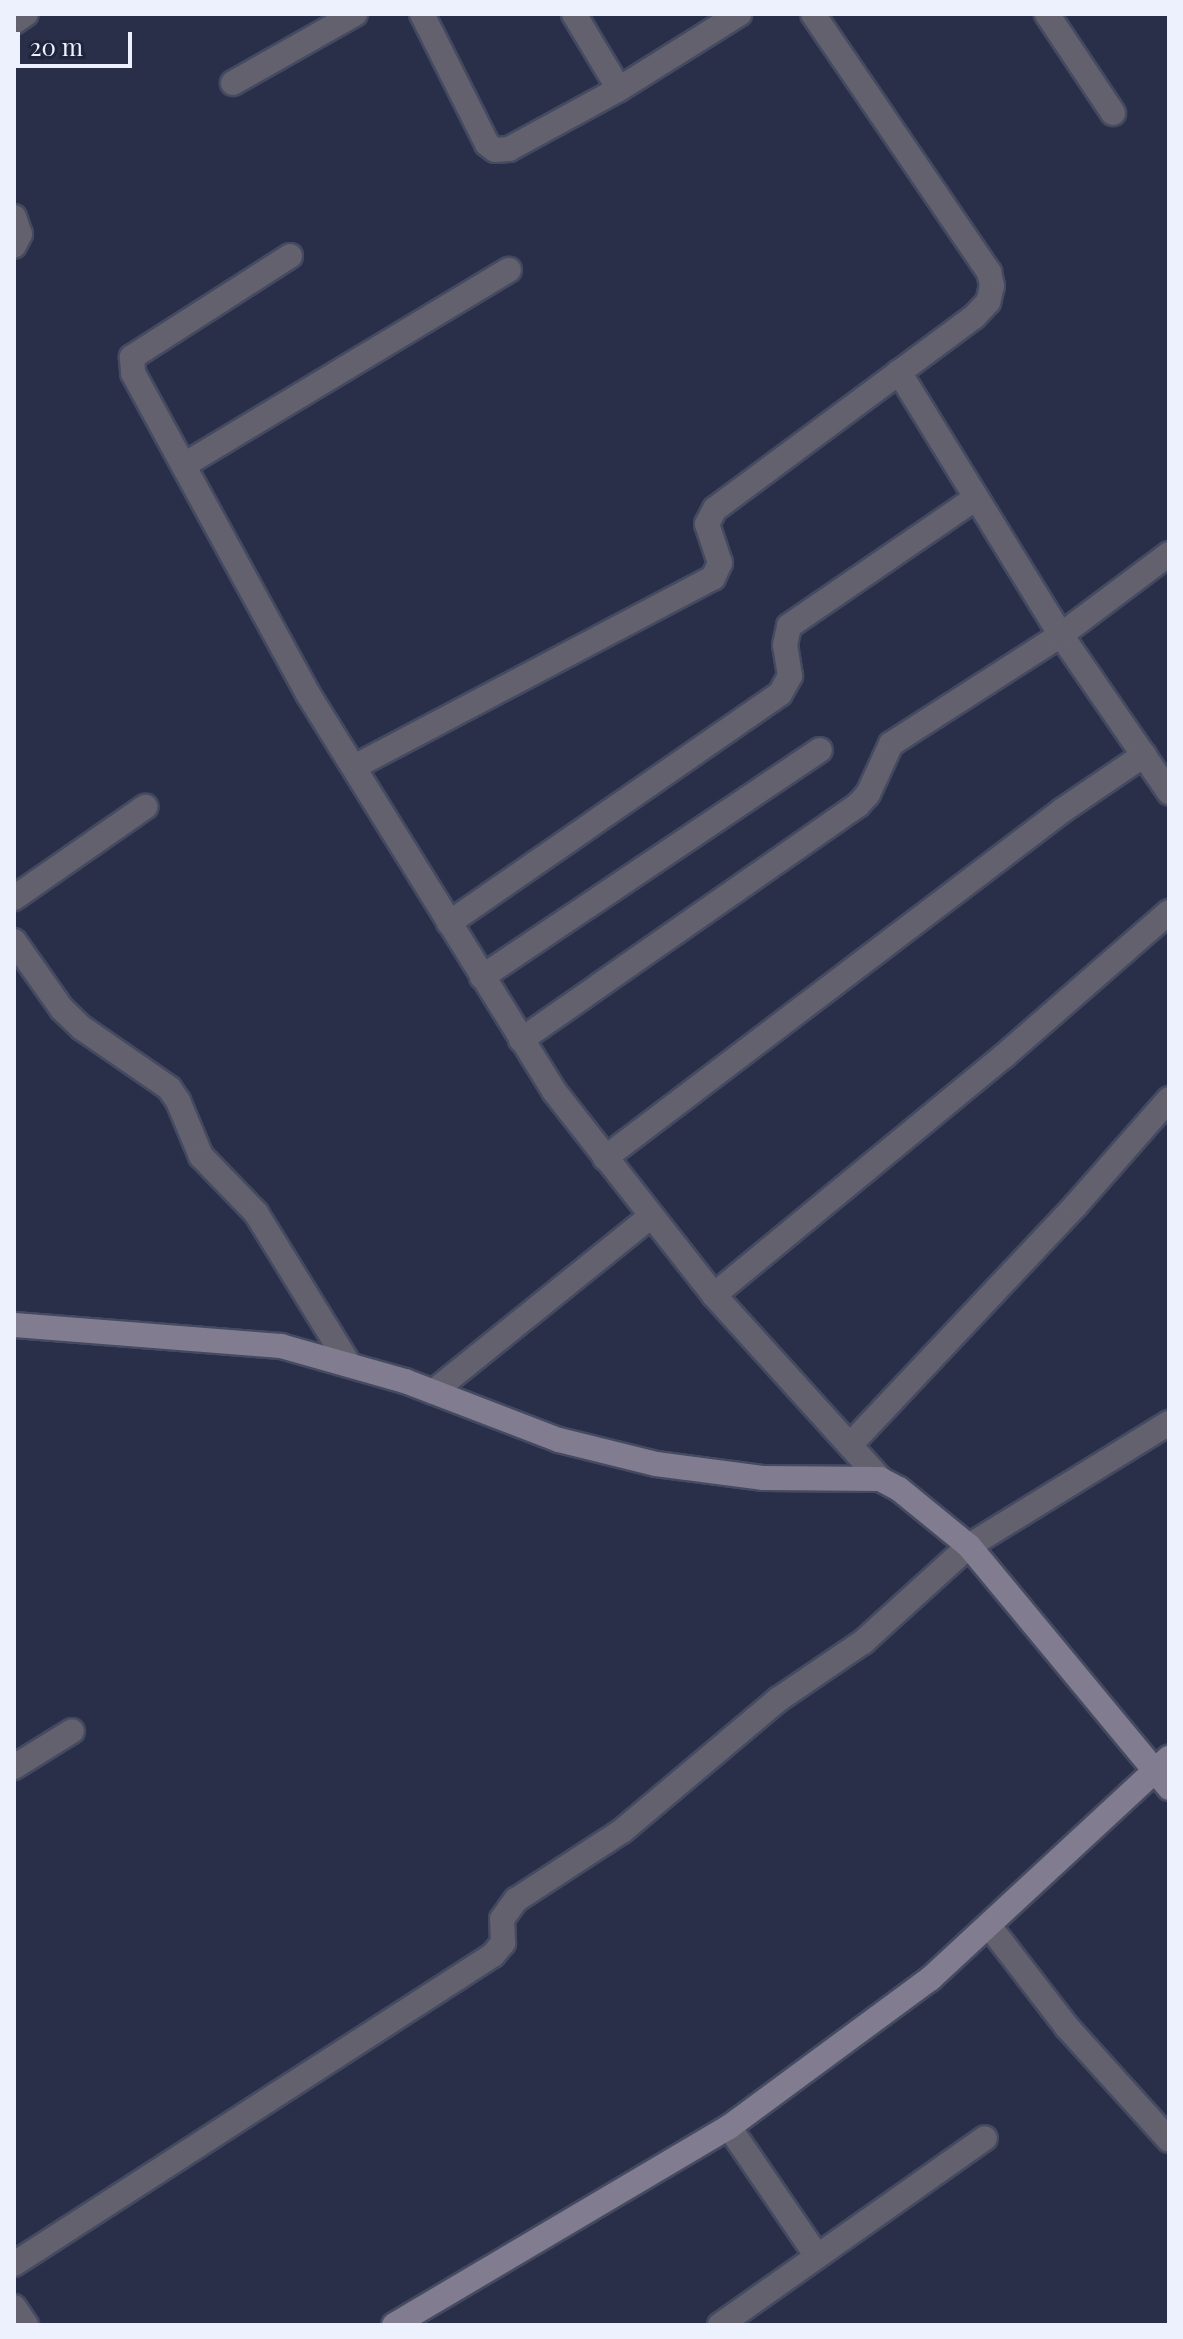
<!DOCTYPE html>
<html>
<head>
<meta charset="utf-8">
<style>
	body { margin:0 }
	#map { position:relative; width:1183px; height:2339px; overflow:hidden; background:#292f48; font-family:"Playfair Display",serif }
	div>[style] { position:absolute }
	.roads { filter:drop-shadow(2px 0 #444a61) drop-shadow(-2px 0 #444a61) drop-shadow(0 2px #444a61) drop-shadow(0 -2px #444a61) }
	.street>* { height:24px; margin:-12px; padding:0 12px; transform-origin:12px; border-radius:12px; background:#64616e }
	.secondary>* { height:24px; margin:-12px; padding:0 12px; transform-origin:12px; border-radius:12px; background:#817c90 }
	span { translate:-50% -50%; white-space:nowrap; text-align:center; line-height:1.15; -webkit-text-stroke:7px #1f253d; paint-order:stroke }
	.frame { position:absolute; inset:0; border:16px solid #edf1fe; pointer-events:none }
	.scale { position:absolute; left:16px; top:32px; width:116px; height:36px; box-sizing:border-box; border:4px solid #edf1fe; border-top:0; padding-left:10px; font-size:24px; line-height:28px; white-space:nowrap; color:#edf1fe; -webkit-text-stroke:6px #1f253d; paint-order:stroke }
</style>
</head>
<body>
<div id="map">
	<div class="roads">
		<div class="street">
			<i style="left:422px;top:14px;width:145px;rotate:63.4deg"></i>
			<i style="left:487px;top:144px;width:10px;rotate:37deg"></i>
			<i style="left:495px;top:150px;width:14px;rotate:-4deg"></i>
			<i style="left:509px;top:149px;width:125px;rotate:-28.6deg"></i>
			<i style="left:619px;top:89px;width:142px;rotate:-32deg"></i>
			<i style="left:574px;top:14px;width:87px;rotate:59deg"></i>
			<i style="left:1047px;top:14px;width:119px;rotate:56.3deg"></i>
			<i style="left:14px;top:22px;width:14px;rotate:-34deg"></i>
			<i style="left:233px;top:83px;width:140px;rotate:-29.5deg"></i>
			<i style="left:14px;top:217px;width:18px;rotate:71deg"></i>
			<i style="left:20px;top:234px;width:13px;rotate:117deg"></i>
			<i style="left:290px;top:256px;width:188px;rotate:147.4deg"></i>
			<i style="left:132px;top:357px;width:16px;rotate:86deg"></i>
			<i style="left:133px;top:373px;width:366px;rotate:61.4deg"></i>
			<i style="left:308px;top:694px;width:467px;rotate:58.2deg"></i>
			<i style="left:554px;top:1091px;width:259px;rotate:51.9deg"></i>
			<i style="left:714px;top:1295px;width:248px;rotate:47.9deg"></i>
			<i style="left:899px;top:372px;width:309px;rotate:58.4deg"></i>
			<i style="left:1061px;top:635px;width:191px;rotate:55.5deg"></i>
			<i style="left:184px;top:465px;width:379px;rotate:-31deg"></i>
			<i style="left:354px;top:767px;width:406px;rotate:-27.8deg"></i>
			<i style="left:713px;top:578px;width:17px;rotate:-65deg"></i>
			<i style="left:720px;top:563px;width:41px;rotate:-108.4deg"></i>
			<i style="left:707px;top:524px;width:17px;rotate:-62deg"></i>
			<i style="left:715px;top:509px;width:322px;rotate:-36.6deg"></i>
			<i style="left:974px;top:317px;width:21px;rotate:-47deg"></i>
			<i style="left:988px;top:302px;width:16px;rotate:-76deg"></i>
			<i style="left:992px;top:286px;width:14px;rotate:-102deg"></i>
			<i style="left:989px;top:272px;width:312px;rotate:-124.3deg"></i>
			<i style="left:14px;top:898px;width:160px;rotate:-34.8deg"></i>
			<i style="left:449px;top:923px;width:402px;rotate:-34.7deg"></i>
			<i style="left:780px;top:694px;width:21px;rotate:-61deg"></i>
			<i style="left:790px;top:676px;width:31px;rotate:-99deg"></i>
			<i style="left:785px;top:645px;width:19px;rotate:-78deg"></i>
			<i style="left:789px;top:626px;width:227px;rotate:-34.4deg"></i>
			<i style="left:14px;top:941px;width:83px;rotate:54.8deg"></i>
			<i style="left:62px;top:1009px;width:28px;rotate:44deg"></i>
			<i style="left:82px;top:1028px;width:106px;rotate:34.6deg"></i>
			<i style="left:169px;top:1088px;width:16px;rotate:55deg"></i>
			<i style="left:178px;top:1101px;width:60px;rotate:67.3deg"></i>
			<i style="left:201px;top:1156px;width:79px;rotate:46deg"></i>
			<i style="left:256px;top:1213px;width:177px;rotate:58.4deg"></i>
			<i style="left:482px;top:977px;width:407px;rotate:-33.9deg"></i>
			<i style="left:521px;top:1040px;width:411px;rotate:-34.9deg"></i>
			<i style="left:858px;top:805px;width:15px;rotate:-48deg"></i>
			<i style="left:868px;top:794px;width:55px;rotate:-65.3deg"></i>
			<i style="left:891px;top:744px;width:202px;rotate:-32.7deg"></i>
			<i style="left:1061px;top:635px;width:135px;rotate:-36.9deg"></i>
			<i style="left:605px;top:1158px;width:575px;rotate:-37.23deg"></i>
			<i style="left:1063px;top:810px;width:98px;rotate:-34.2deg"></i>
			<i style="left:714px;top:1295px;width:376px;rotate:-39.5deg"></i>
			<i style="left:1004px;top:1056px;width:219px;rotate:-41.1deg"></i>
			<i style="left:433px;top:1392px;width:279px;rotate:-38.9deg"></i>
			<i style="left:850px;top:1445px;width:330px;rotate:-46.7deg"></i>
			<i style="left:1076px;top:1205px;width:141px;rotate:-48.7deg"></i>
			<i style="left:14px;top:1767px;width:68px;rotate:-31.8deg"></i>
			<i style="left:990px;top:1927px;width:126px;rotate:52.4deg"></i>
			<i style="left:1067px;top:2027px;width:152px;rotate:47.9deg"></i>
			<i style="left:729px;top:2127px;width:156px;rotate:55.7deg"></i>
			<i style="left:14px;top:2264px;width:570px;rotate:-32.83deg"></i>
			<i style="left:493px;top:1955px;width:16px;rotate:-50deg"></i>
			<i style="left:503px;top:1943px;width:24px;rotate:-92deg"></i>
			<i style="left:502px;top:1919px;width:24px;rotate:-54deg"></i>
			<i style="left:516px;top:1900px;width:126px;rotate:-33.1deg"></i>
			<i style="left:622px;top:1831px;width:205px;rotate:-40.1deg"></i>
			<i style="left:779px;top:1699px;width:102px;rotate:-34.2deg"></i>
			<i style="left:863px;top:1642px;width:143px;rotate:-42.2deg"></i>
			<i style="left:969px;top:1546px;width:235px;rotate:-31.6deg"></i>
			<i style="left:14px;top:2307px;width:22px;rotate:56deg"></i>
			<i style="left:720px;top:2325px;width:324px;rotate:-35.2deg"></i>
		</div>
		<div class="secondary">
			<i style="left:14px;top:1325px;width:268px;rotate:4.5deg"></i>
			<i style="left:281px;top:1346px;width:129px;rotate:15.8deg"></i>
			<i style="left:405px;top:1381px;width:165px;rotate:21deg"></i>
			<i style="left:559px;top:1440px;width:100px;rotate:13.9deg"></i>
			<i style="left:656px;top:1464px;width:109px;rotate:7.4deg"></i>
			<i style="left:764px;top:1478px;width:116px;rotate:0.5deg"></i>
			<i style="left:880px;top:1479px;width:21px;rotate:28deg"></i>
			<i style="left:899px;top:1489px;width:90px;rotate:39.2deg"></i>
			<i style="left:969px;top:1546px;width:314px;rotate:50.4deg"></i>
			<i style="left:394px;top:2325px;width:389px;rotate:-30.6deg"></i>
			<i style="left:729px;top:2127px;width:250px;rotate:-36.4deg"></i>
			<i style="left:930px;top:1979px;width:326px;rotate:-42.8deg"></i>
		</div>
	</div>
	<div class="frame"></div>
	<div class="scale">20 m</div>
</div>
</body>
</html>
